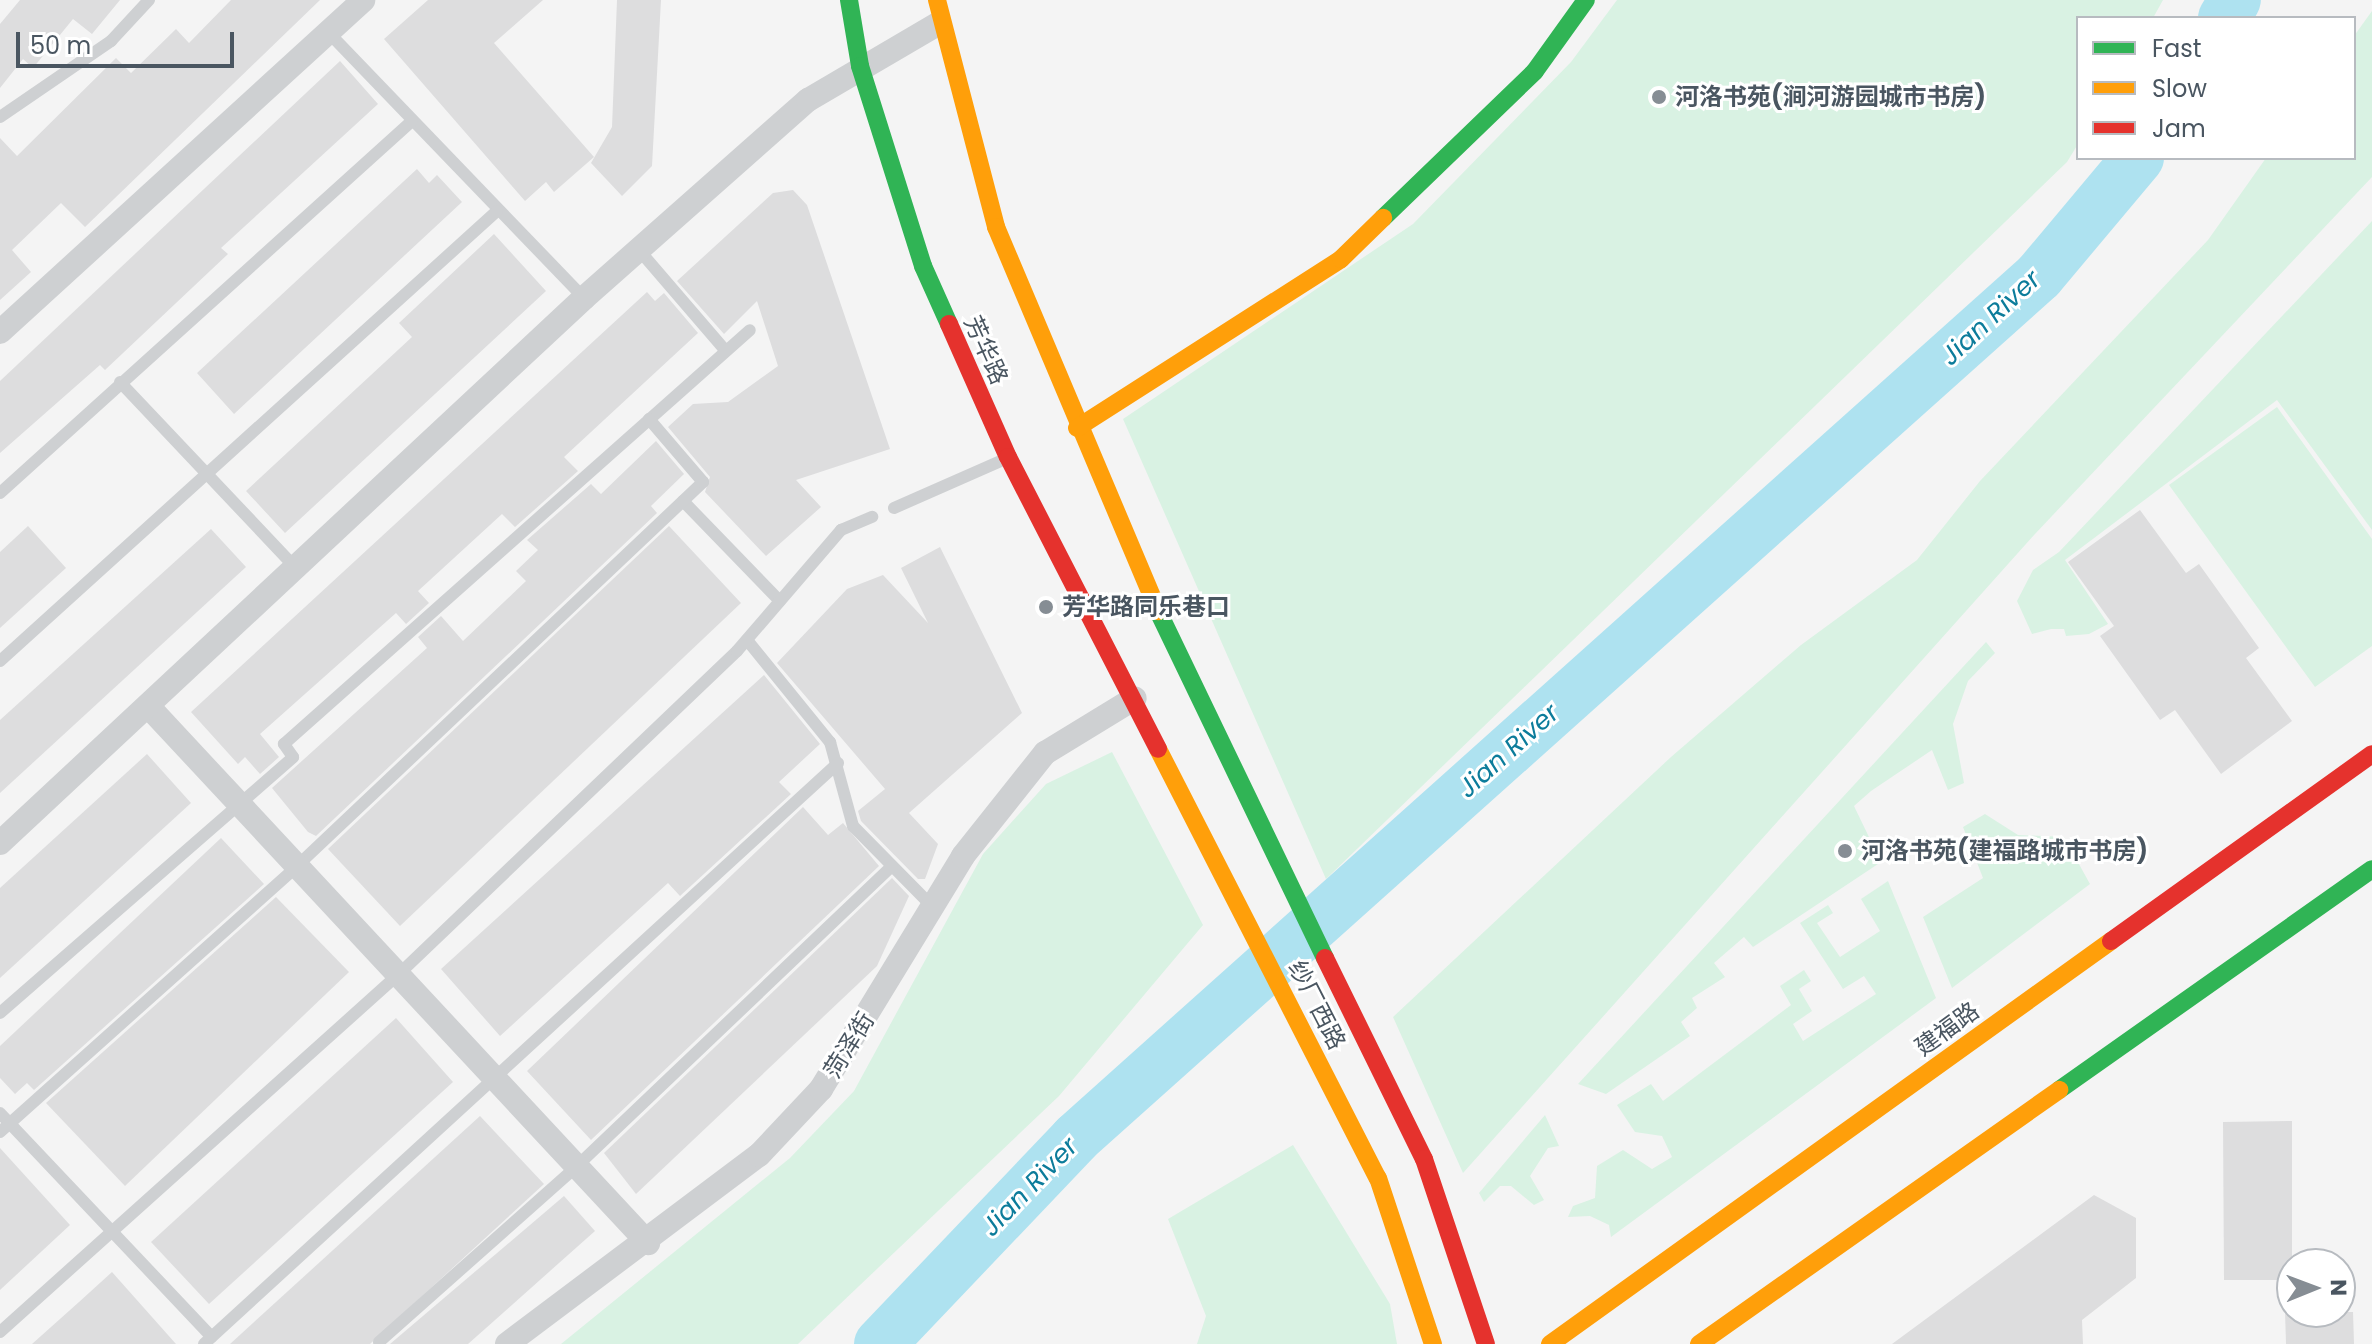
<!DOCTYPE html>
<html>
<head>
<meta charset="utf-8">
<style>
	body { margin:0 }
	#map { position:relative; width:2372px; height:1344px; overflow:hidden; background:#f4f4f4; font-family:Poppins,"Noto Sans SC",sans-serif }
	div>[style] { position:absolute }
	.green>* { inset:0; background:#d9f2e3 }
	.river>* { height:52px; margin:-26px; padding:0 26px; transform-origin:26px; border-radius:26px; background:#aee2f0 }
	.building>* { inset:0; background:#ddddde }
	.lane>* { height:12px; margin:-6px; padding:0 6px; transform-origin:6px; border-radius:6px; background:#ced0d2 }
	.street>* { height:24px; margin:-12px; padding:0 12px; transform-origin:12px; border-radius:12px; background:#ced0d2 }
	.fast>* { height:18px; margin:-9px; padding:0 9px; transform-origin:9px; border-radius:9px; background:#30b455 }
	.slow>* { height:18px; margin:-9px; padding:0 9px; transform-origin:9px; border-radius:9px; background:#ff9f0a }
	.jam>* { height:18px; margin:-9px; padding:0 9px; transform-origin:9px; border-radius:9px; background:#e5322d }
	.dots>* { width:22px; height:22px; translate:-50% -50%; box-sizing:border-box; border:4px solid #fff; border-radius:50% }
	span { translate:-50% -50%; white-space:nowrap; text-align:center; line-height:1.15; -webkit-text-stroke:6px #fff; paint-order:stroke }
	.poi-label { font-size:24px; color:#4a5661; font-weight:700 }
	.left { translate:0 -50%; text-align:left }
	.street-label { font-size:24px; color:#4a5661 }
	.water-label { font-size:26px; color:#0c7c9b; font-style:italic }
	.legend { position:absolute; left:2076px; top:16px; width:280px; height:144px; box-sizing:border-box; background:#fff; border:2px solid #b7bbc0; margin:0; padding:10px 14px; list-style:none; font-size:24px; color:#4a5661 }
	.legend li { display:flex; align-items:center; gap:16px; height:40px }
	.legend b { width:40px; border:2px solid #b7bbc0 }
	.north { position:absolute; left:2276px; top:1248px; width:80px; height:80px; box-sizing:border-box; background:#fff; border:2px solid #b7bbc0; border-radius:50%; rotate:89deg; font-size:22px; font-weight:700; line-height:32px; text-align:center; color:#4a5661 }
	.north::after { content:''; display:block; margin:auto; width:28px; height:36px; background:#868d94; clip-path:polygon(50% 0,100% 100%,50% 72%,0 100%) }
	.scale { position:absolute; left:16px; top:32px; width:218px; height:36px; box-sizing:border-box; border:4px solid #4a5661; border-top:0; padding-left:10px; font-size:24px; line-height:28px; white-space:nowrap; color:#4a5661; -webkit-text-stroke:6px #fff; paint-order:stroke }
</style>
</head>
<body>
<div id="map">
	<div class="green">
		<i style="clip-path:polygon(1617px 0,2163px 0,2153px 18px,2078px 18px,2078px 144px,2067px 162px,1326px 879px,1123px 419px,1413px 224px,1571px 62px)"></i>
		<i style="clip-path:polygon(2372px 11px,2372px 177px,2035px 534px,1463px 1173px,1393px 1017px,1671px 757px,1801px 645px,1917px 560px,1980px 481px,2208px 240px,2266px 158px,2354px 158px,2354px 36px)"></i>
		<i style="clip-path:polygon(2372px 221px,2372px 530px,2277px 400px,2065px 560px,2108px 624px,2089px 634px,2066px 636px,2064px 629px,2051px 629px,2032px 634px,2017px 601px,2033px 570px,2059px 552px)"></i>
		<i style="clip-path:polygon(2277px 407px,2372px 539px,2372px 646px,2315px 687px,2169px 485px)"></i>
		<i style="clip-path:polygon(1986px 642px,1995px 653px,1968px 681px,1953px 724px,1964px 783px,1948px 790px,1932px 750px,1871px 791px,1854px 806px,1881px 862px,1753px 947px,1744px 937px,1714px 963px,1725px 977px,1692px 998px,1697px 1008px,1681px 1022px,1690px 1036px,1606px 1094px,1578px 1084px)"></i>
		<i style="clip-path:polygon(1112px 752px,1203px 925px,1059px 1096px,798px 1344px,561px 1344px,790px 1158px,854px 1091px,983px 854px,1046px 784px)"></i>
		<i style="clip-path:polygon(1985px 814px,2018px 835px,2064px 837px,2090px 884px,1952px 988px,1923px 917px,1983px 878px,1963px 827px)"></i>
		<i style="clip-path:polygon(1888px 881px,1936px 998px,1611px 1237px,1609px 1225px,1590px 1216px,1568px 1217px,1573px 1206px,1595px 1198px,1597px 1166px,1623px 1150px,1652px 1169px,1672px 1157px,1662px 1136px,1635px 1132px,1617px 1105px,1651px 1084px,1663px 1101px,1791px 1005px,1780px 986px,1804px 970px,1811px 981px,1799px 989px,1812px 1011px,1793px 1024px,1803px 1041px,1876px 994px,1864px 976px,1843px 989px,1800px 923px,1828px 905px,1833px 913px,1817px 923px,1840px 957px,1880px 931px,1861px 899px)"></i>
		<i style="clip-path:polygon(1545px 1115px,1559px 1146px,1548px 1148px,1530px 1176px,1544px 1200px,1534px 1205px,1511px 1186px,1500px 1186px,1484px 1202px,1479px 1193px)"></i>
		<i style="clip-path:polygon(1293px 1145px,1390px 1304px,1397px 1344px,1197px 1344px,1206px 1316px,1168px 1219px)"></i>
	</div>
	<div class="river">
		<i style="left:2224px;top:18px;width:21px;rotate:-59deg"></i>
		<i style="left:880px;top:1344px;width:284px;rotate:-46.4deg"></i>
		<i style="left:1076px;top:1138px;width:1292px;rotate:-41.83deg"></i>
		<i style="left:2039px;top:276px;width:154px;rotate:-50deg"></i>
	</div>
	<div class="building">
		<i style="clip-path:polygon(20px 0,120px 0,92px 34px,73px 19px,33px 68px,23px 59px,0 88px,0 24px)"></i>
		<i style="clip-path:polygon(231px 0,320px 0,85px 227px,61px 203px,12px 250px,31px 272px,0 300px,0 138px,17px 156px,116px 58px,131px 73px,176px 29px,189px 43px)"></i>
		<i style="clip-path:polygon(428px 0,543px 0,494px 43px,594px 157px,554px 192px,546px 182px,525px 201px,384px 39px)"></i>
		<i style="clip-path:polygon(617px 0,661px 0,652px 166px,622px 196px,591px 163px,612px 127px)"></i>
		<i style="clip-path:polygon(340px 61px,378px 104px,221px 248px,228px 254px,105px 370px,100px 365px,0 453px,0 381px)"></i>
		<i style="clip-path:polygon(417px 169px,429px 183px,437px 175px,462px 202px,234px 414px,197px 373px)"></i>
		<i style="clip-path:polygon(793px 190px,807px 205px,890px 449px,796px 480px,821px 507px,766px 556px,705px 492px,710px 477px,668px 427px,693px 404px,728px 402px,778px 366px,757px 301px,724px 334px,677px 281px,773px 193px)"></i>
		<i style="clip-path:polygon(494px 234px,546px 291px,285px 533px,246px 491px,412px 337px,399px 323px)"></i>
		<i style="clip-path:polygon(647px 292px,655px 301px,664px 293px,698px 333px,564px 457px,578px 471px,515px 527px,502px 514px,418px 591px,429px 603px,406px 624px,396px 613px,260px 734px,279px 757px,260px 774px,245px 757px,238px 764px,191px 712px)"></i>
		<i style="clip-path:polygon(656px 441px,684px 474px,651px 506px,657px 513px,316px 836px,308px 832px,272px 788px,427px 648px,418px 637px,441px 616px,463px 641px,526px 581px,516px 571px,538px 550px,527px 540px,591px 484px,601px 494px)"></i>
		<i style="clip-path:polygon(2140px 510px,2186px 573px,2199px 564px,2259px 648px,2246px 658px,2292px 721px,2221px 774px,2175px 710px,2160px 720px,2100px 636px,2114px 626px,2068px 562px)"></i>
		<i style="clip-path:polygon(28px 526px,66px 568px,0 628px,0 552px)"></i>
		<i style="clip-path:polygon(669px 526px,741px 603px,400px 926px,328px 849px)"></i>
		<i style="clip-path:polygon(211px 529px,246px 567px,0 793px,0 720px)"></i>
		<i style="clip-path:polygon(940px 547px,1022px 713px,909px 813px,938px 844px,925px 879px,918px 879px,861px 821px,858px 811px,885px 789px,777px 663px,847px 589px,883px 575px,928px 623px,901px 568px)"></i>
		<i style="clip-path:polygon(764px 675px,820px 744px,779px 782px,791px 794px,680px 896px,668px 883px,500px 1036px,441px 969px)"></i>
		<i style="clip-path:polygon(147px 754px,191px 803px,0 978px,0 888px)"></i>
		<i style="clip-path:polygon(803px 807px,828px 835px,843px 823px,879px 866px,591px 1140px,527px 1071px)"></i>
		<i style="clip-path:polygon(221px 838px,264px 884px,34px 1090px,27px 1083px,15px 1094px,0 1078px,0 1046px)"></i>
		<i style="clip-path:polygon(892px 878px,909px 896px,877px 966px,636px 1194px,604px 1153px)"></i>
		<i style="clip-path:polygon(276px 897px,349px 972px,125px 1186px,46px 1103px)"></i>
		<i style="clip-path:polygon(396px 1018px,453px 1082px,209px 1304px,151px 1242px)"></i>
		<i style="clip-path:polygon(480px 1116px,544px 1184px,370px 1344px,230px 1344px)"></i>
		<i style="clip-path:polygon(2292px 1121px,2292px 1280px,2224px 1280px,2223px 1122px)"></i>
		<i style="clip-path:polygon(0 1148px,70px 1225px,0 1290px)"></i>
		<i style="clip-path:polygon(2094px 1195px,2136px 1218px,2136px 1278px,2082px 1320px,2083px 1344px,1892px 1344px)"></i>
		<i style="clip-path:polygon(564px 1196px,595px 1231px,468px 1344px,390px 1344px)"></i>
		<i style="clip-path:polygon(112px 1272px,176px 1344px,32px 1344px,79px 1302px)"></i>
		<i style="clip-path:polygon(2285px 1312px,2353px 1312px,2354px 1344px,2286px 1344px)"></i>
	</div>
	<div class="lane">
		<i style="left:328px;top:32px;width:369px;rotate:46.1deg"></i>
		<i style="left:0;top:117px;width:135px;rotate:-34.4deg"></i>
		<i style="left:111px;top:41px;width:56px;rotate:-47.2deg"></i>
		<i style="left:639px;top:250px;width:132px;rotate:49.3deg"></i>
		<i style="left:120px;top:382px;width:255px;rotate:46.6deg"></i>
		<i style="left:0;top:493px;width:555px;rotate:-42.08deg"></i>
		<i style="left:683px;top:501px;width:139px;rotate:45.9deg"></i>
		<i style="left:894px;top:508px;width:121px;rotate:-23.8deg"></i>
		<i style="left:747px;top:640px;width:132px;rotate:50.9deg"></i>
		<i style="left:830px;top:742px;width:87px;rotate:74.7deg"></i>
		<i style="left:853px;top:826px;width:114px;rotate:45.4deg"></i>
		<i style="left:0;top:661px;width:670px;rotate:-42.16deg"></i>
		<i style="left:0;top:1013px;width:389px;rotate:-41.1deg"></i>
		<i style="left:293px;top:757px;width:16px;rotate:-125deg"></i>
		<i style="left:284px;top:744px;width:623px;rotate:-41.62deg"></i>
		<i style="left:0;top:1113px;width:308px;rotate:46.6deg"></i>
		<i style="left:0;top:1132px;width:399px;rotate:-41.8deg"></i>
		<i style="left:297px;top:866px;width:559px;rotate:-43.4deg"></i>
		<i style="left:703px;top:482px;width:83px;rotate:-130.6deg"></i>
		<i style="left:0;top:1332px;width:537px;rotate:-41.91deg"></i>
		<i style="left:400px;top:973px;width:466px;rotate:-43.7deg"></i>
		<i style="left:737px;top:651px;width:160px;rotate:-49.3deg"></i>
		<i style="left:841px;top:530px;width:34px;rotate:-23deg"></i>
		<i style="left:379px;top:1342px;width:265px;rotate:-41.6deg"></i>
		<i style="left:577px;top:1166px;width:435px;rotate:-43.6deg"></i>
		<i style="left:204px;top:1344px;width:860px;rotate:-42.5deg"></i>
	</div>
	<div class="street">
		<i style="left:0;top:332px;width:492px;rotate:-42.4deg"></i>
		<i style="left:148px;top:706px;width:734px;rotate:47.04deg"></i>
		<i style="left:0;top:843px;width:799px;rotate:-43.02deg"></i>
		<i style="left:584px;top:298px;width:299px;rotate:-41.5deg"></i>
		<i style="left:808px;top:100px;width:152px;rotate:-30.4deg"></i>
		<i style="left:507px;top:1344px;width:315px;rotate:-36.9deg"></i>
		<i style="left:759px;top:1155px;width:91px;rotate:-46.8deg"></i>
		<i style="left:821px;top:1089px;width:273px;rotate:-58.6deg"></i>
		<i style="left:963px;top:856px;width:132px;rotate:-51.5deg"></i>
		<i style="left:1045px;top:753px;width:105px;rotate:-31.4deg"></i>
	</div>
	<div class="fast">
		<i style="left:849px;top:0;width:67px;rotate:80.5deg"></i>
		<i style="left:860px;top:66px;width:210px;rotate:72.5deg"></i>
		<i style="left:923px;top:266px;width:64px;rotate:65.9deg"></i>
		<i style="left:1383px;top:218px;width:211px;rotate:-44deg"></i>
		<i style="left:1535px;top:71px;width:87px;rotate:-54.3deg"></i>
		<i style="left:1158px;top:611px;width:385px;rotate:64.3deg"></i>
		<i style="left:2059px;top:1090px;width:383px;rotate:-35.2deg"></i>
	</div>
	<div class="slow">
		<i style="left:937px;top:0;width:235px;rotate:75.4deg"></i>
		<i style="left:996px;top:227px;width:417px;rotate:67.1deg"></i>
		<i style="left:1077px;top:428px;width:313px;rotate:-32.6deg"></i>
		<i style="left:1341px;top:259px;width:59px;rotate:-44.3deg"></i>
		<i style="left:1158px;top:749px;width:482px;rotate:62.9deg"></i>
		<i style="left:1378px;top:1178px;width:175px;rotate:71.7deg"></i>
		<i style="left:1550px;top:1344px;width:691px;rotate:-35.69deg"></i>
		<i style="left:1699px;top:1344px;width:441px;rotate:-35.2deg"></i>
	</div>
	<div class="jam">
		<i style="left:949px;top:324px;width:145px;rotate:66.1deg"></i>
		<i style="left:1008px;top:457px;width:328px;rotate:62.8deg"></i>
		<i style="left:2111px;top:941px;width:321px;rotate:-35.6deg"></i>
		<i style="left:1325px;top:958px;width:224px;rotate:63.8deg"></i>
		<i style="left:1424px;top:1159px;width:195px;rotate:71.5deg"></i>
	</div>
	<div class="dots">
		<i style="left:1659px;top:97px;background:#868d94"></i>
		<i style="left:1046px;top:607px;background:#868d94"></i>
		<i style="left:1845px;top:851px;background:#868d94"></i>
	</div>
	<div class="poi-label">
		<span class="left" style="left:1675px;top:97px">河洛书苑(涧河游园城市书房)</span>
		<span class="left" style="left:1062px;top:607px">芳华路同乐巷口</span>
		<span class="left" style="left:1861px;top:851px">河洛书苑(建福路城市书房)</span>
	</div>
	<div class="street-label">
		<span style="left:986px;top:350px;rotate:66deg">芳华路</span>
		<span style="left:1317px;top:1005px;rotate:63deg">纱厂西路</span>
		<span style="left:1947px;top:1029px;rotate:-36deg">建福路</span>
		<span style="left:849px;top:1045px;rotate:-58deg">菏泽街</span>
	</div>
	<div class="water-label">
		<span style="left:1991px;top:318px;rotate:-43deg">Jian River</span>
		<span style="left:1509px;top:751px;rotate:-42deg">Jian River</span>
		<span style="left:1030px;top:1187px;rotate:-46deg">Jian River</span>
	</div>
	<ul class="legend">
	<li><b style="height:10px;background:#30b455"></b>Fast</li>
	<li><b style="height:10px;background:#ff9f0a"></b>Slow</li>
	<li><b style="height:10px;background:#e5322d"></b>Jam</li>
	</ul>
	<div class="north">N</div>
	<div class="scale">50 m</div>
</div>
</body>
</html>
